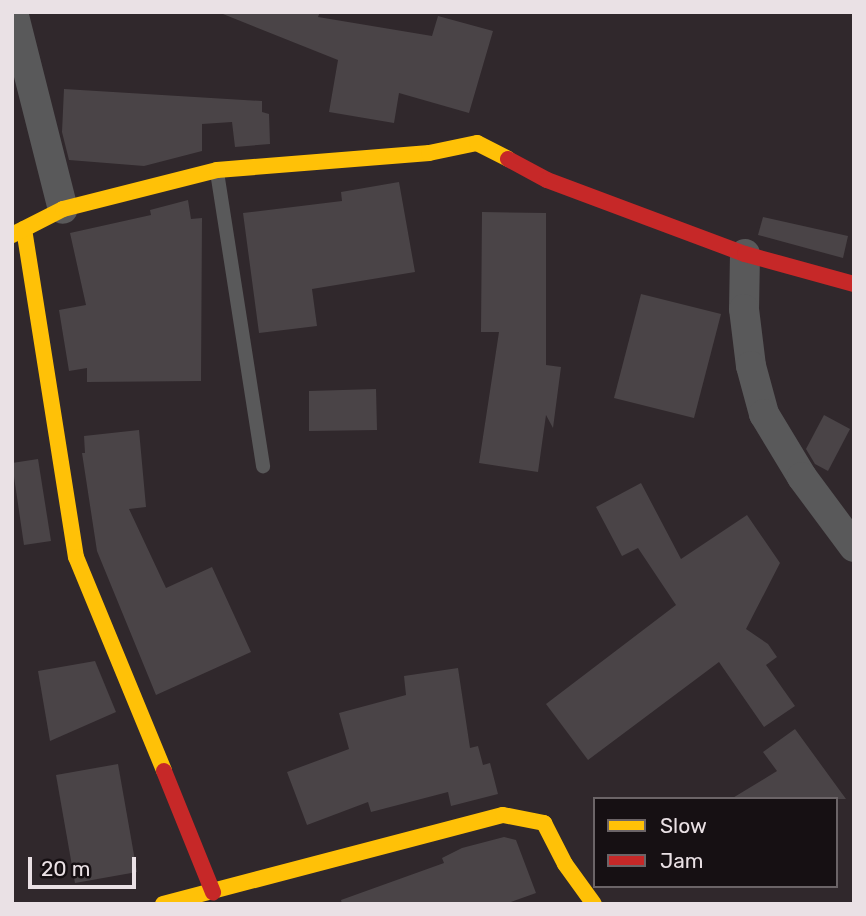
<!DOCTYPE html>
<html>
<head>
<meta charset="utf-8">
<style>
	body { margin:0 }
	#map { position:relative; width:866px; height:916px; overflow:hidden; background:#30282c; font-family:Rubik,sans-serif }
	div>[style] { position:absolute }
	.building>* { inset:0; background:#4a4447 }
	.lane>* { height:14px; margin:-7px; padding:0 7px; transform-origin:7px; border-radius:7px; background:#59595a }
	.street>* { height:30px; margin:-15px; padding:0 15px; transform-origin:15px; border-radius:15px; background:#59595a }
	.slow>* { height:16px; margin:-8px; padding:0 8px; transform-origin:8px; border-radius:8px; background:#ffc107 }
	.jam>* { height:16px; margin:-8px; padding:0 8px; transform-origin:8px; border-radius:8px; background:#c62828 }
	span { translate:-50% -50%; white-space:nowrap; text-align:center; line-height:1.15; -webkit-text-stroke:5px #161013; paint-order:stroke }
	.frame { position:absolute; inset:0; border:14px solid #eae1e5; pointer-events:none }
	.legend { position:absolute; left:593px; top:797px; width:245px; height:91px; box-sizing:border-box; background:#161013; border:2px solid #6b6467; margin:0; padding:9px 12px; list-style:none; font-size:21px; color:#eae1e5 }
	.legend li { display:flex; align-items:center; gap:14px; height:35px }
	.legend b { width:35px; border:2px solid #6b6467 }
	.scale { position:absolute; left:28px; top:857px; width:108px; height:32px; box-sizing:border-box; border:4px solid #eae1e5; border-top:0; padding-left:9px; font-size:21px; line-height:24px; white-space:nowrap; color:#eae1e5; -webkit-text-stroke:5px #161013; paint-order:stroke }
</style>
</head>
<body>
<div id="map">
	<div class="building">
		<i style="clip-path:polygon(218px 12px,320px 12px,318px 17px,432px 36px,438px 16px,493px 31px,469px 113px,399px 93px,394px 123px,329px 112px,338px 60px)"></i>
		<i style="clip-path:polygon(64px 89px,262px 101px,262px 112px,269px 114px,270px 144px,235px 147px,232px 122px,202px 124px,202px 151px,144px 166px,69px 160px,62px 132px)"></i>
		<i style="clip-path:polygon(399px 182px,415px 272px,312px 289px,317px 326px,259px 333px,243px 213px,342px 201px,341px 192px)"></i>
		<i style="clip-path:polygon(188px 200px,191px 219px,202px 218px,201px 381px,87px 382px,87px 368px,69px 371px,59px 310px,86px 305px,70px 233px,151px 215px,150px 210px)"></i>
		<i style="clip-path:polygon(482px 212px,546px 213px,546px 365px,561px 367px,553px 428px,546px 415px,538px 472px,479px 463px,499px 332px,481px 332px)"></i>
		<i style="clip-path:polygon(763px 217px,848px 236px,843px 258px,758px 235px)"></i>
		<i style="clip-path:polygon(641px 294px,721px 314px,694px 418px,614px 398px)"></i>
		<i style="clip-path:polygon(376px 389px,377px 430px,309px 431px,309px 391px)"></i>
		<i style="clip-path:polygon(824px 415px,850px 429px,828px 471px,815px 464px,806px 449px)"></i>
		<i style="clip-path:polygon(139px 430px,146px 507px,129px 509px,166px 588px,212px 567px,251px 652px,156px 695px,97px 551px,82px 453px,85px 453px,84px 436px)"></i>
		<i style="clip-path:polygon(38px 459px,51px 541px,24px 545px,12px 463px)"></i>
		<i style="clip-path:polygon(641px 483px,681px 559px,747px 515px,780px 563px,746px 629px,768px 644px,777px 657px,766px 665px,795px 706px,764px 727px,719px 662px,588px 760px,546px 704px,676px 605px,638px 548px,622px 556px,596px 507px)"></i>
		<i style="clip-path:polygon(95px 661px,116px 712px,50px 741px,38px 671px)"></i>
		<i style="clip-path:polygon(458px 668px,470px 748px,478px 746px,483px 765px,490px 763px,498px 794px,451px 806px,448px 792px,371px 812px,368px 802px,307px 825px,287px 772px,349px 749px,339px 713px,406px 695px,404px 676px)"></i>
		<i style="clip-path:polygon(795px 729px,846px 799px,731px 799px,777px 771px,763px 752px)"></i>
		<i style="clip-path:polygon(118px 764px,137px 872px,75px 883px,56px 775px)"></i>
		<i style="clip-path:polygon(504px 837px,516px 840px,536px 893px,505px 904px,342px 904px,341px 900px,444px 863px,442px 858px,462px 848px)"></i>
	</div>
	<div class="lane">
		<i style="left:217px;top:172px;width:298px;rotate:81.1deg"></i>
	</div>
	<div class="street">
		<i style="left:13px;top:12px;width:203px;rotate:75.8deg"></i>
		<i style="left:745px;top:254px;width:55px;rotate:91deg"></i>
		<i style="left:744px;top:309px;width:57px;rotate:83deg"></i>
		<i style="left:751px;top:366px;width:50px;rotate:74.8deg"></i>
		<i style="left:764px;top:414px;width:74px;rotate:58.9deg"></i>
		<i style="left:802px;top:477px;width:87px;rotate:53.4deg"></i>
	</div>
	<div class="slow">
		<i style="left:24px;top:229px;width:332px;rotate:81deg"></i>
		<i style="left:76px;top:557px;width:231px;rotate:67.6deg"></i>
		<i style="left:12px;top:235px;width:57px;rotate:-27deg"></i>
		<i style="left:63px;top:209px;width:159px;rotate:-14.2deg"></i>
		<i style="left:217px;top:170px;width:213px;rotate:-4.6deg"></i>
		<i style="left:429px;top:153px;width:49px;rotate:-11.8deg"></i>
		<i style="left:477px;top:143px;width:35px;rotate:27deg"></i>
		<i style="left:163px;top:904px;width:351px;rotate:-14.7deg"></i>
		<i style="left:503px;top:815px;width:42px;rotate:11deg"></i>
		<i style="left:544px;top:823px;width:46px;rotate:62.9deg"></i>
		<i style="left:565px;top:864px;width:49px;rotate:54.1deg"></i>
	</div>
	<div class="jam">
		<i style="left:508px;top:159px;width:44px;rotate:28.3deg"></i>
		<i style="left:547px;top:180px;width:211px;rotate:20.5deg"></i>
		<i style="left:745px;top:254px;width:113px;rotate:15.4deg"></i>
		<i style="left:164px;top:771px;width:131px;rotate:68deg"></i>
	</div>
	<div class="frame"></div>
	<ul class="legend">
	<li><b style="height:9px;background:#ffc107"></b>Slow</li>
	<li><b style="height:9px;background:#c62828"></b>Jam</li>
	</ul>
	<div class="scale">20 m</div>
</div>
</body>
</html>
